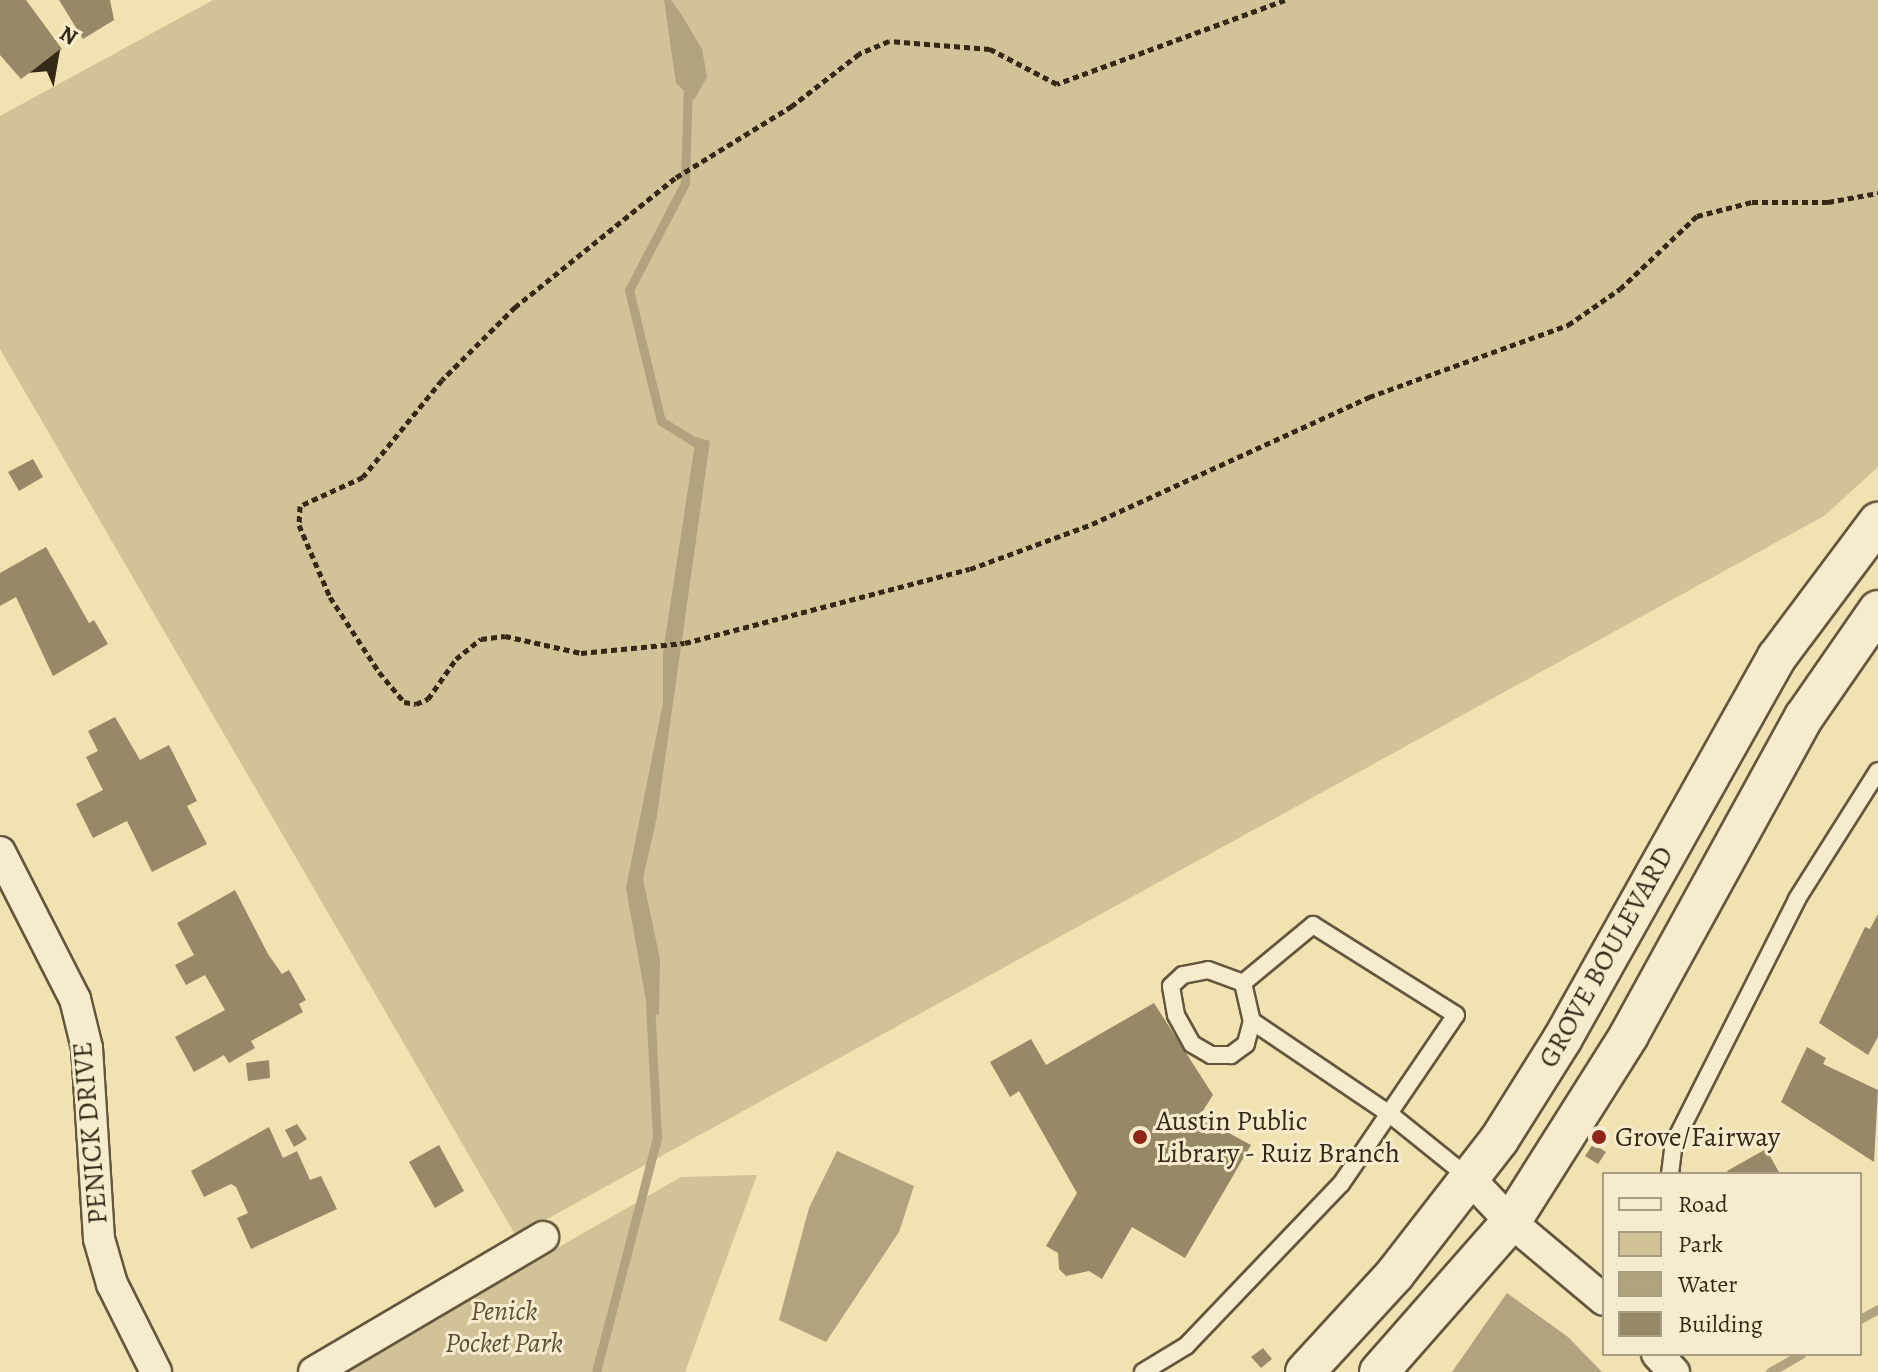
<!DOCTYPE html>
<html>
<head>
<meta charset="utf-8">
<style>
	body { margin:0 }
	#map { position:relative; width:1878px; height:1372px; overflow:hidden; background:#f1e2b2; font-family:Alegreya,serif }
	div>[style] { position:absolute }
	.green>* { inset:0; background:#d1c297 }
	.water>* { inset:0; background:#b1a37d }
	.stream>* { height:9px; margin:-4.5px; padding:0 4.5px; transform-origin:4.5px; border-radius:4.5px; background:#b1a37d }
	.building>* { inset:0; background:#978967 }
	.path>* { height:5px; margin-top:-2.5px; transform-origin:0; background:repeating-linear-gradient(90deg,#352816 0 6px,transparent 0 10px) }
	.roads { filter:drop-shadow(2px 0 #64563d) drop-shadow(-2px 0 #64563d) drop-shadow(0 2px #64563d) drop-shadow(0 -2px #64563d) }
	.service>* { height:16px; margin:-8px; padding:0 8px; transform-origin:8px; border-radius:8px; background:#f6eccd }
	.minor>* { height:30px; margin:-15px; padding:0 15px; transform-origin:15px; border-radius:15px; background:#f6eccd }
	.tertiary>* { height:38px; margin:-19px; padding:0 19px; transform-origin:19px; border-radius:19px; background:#f6eccd }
	.dots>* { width:22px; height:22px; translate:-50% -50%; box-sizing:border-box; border:4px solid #f6eccd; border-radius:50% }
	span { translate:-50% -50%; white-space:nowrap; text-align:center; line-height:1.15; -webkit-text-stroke:6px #f6eccd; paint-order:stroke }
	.street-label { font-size:28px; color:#352816 }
	.poi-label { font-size:28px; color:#352816 }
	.left { translate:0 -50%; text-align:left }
	.park-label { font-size:28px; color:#5c4e36; font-style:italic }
	.legend { position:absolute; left:1602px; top:1172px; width:260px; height:184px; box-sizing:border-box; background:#f6eccd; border:2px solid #a99e84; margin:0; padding:10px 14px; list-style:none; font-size:24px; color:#352816 }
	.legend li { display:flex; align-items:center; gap:16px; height:40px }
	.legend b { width:40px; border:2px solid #a99e84 }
	.north { position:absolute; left:16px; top:16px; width:80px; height:80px; -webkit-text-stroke:6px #f6eccd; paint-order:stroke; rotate:31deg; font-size:22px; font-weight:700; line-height:32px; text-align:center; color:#352816 }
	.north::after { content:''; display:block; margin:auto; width:28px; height:36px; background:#352816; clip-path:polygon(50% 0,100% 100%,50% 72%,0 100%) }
</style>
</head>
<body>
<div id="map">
	<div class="green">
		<i style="clip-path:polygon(213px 0,1878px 0,1878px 467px,1824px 516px,516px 1236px,0 349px,0 116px)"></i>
		<i style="clip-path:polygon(757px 1175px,685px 1372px,341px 1372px,681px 1177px)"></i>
	</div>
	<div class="water">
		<i style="clip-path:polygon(664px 0,671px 0,681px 14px,702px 49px,707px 77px,694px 100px,676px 83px)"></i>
		<i style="clip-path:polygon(696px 437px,710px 441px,657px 816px,643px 879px,660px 959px,659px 1015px,648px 1012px,626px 888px,663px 703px,663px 652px)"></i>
		<i style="clip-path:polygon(837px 1151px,914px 1186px,899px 1232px,826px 1342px,779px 1320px,809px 1208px)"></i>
		<i style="clip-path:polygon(1507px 1293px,1568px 1337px,1602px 1372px,1452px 1372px)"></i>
	</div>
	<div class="stream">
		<i style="left:688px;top:81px;width:102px;rotate:91.7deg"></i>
		<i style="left:685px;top:183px;width:121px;rotate:117.6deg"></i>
		<i style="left:629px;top:290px;width:135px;rotate:76.3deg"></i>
		<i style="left:661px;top:421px;width:49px;rotate:31.8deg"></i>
		<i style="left:1860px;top:1319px;width:21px;rotate:-29deg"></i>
		<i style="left:596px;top:1372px;width:243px;rotate:-75.4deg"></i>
		<i style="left:657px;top:1137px;width:134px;rotate:-93deg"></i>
		<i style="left:1770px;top:1372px;width:36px;rotate:-30deg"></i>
	</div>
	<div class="building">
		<i style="clip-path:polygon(0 0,26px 0,62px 49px,21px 79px,0 55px)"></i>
		<i style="clip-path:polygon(59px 0,110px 0,114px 20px,83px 39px)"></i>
		<i style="clip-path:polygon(33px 459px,43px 477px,19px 491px,8px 472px)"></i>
		<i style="clip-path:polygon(46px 547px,89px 623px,94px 620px,108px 644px,53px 676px,16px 597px,0 606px,0 573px)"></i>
		<i style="clip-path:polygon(115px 717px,140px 760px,169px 745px,197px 801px,187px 806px,207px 844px,152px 872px,127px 821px,93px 838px,76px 804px,103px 790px,86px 757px,98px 751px,88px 731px)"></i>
		<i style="clip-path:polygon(235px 890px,268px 954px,282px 974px,289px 970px,306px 1000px,299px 1004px,303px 1012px,251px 1041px,255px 1048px,229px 1063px,224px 1055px,194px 1072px,175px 1037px,225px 1010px,205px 975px,186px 985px,175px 965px,194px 955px,177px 923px)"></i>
		<i style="clip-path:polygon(1878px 914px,1878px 1037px,1868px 1055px,1819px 1023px,1865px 927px,1870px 929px)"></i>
		<i style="clip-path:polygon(1154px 1003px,1213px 1095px,1199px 1117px,1251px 1145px,1185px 1258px,1132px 1227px,1102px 1279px,1089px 1271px,1066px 1276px,1059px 1269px,1058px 1253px,1046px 1246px,1077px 1193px,1019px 1091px,1010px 1097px,990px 1062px,1031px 1039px,1046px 1065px)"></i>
		<i style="clip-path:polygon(1807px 1047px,1826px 1058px,1823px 1064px,1878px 1090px,1874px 1162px,1781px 1102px)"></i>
		<i style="clip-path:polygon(269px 1060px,270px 1078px,248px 1081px,246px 1063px)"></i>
		<i style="clip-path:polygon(297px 1124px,307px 1139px,294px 1147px,285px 1130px)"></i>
		<i style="clip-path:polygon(269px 1127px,283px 1158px,297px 1151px,310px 1180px,321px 1176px,337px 1209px,251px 1249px,237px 1218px,248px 1213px,236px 1187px,231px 1184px,204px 1197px,191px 1171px)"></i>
		<i style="clip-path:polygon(1593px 1144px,1606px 1152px,1598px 1164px,1585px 1156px)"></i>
		<i style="clip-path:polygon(439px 1145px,464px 1191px,435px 1208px,409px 1162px)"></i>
		<i style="clip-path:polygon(1766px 1149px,1780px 1174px,1729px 1174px,1727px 1171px)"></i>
		<i style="clip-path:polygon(1263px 1348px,1272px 1359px,1261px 1368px,1251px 1357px)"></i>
	</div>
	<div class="path">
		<i style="left:1285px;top:0;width:243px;rotate:159.8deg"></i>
		<i style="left:1057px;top:84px;width:76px;rotate:-152.4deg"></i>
		<i style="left:990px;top:49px;width:101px;rotate:-175.5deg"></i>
		<i style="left:889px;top:41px;width:33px;rotate:157deg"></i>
		<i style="left:859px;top:54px;width:85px;rotate:142.2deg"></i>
		<i style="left:792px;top:106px;width:137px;rotate:148.4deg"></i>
		<i style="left:675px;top:178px;width:206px;rotate:141.1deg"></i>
		<i style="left:515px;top:307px;width:103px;rotate:135deg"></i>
		<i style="left:442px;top:380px;width:125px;rotate:129.2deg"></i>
		<i style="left:363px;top:477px;width:69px;rotate:155.3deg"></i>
		<i style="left:300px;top:506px;width:19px;rotate:93deg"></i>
		<i style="left:299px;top:525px;width:78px;rotate:66.7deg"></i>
		<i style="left:330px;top:597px;width:90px;rotate:56.8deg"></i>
		<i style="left:379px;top:672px;width:39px;rotate:50deg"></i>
		<i style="left:404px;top:702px;width:12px;rotate:9deg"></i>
		<i style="left:416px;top:704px;width:13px;rotate:-23deg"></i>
		<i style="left:428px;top:699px;width:49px;rotate:-55deg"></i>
		<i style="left:456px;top:659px;width:32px;rotate:-39deg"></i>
		<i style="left:481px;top:639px;width:24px;rotate:-7deg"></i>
		<i style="left:505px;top:636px;width:78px;rotate:12.6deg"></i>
		<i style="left:581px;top:653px;width:104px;rotate:-5.5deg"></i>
		<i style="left:685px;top:643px;width:294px;rotate:-14.6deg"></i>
		<i style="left:970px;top:569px;width:130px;rotate:-20.2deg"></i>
		<i style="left:1092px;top:524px;width:305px;rotate:-24.6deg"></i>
		<i style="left:1369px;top:397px;width:212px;rotate:-19.9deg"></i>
		<i style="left:1568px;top:325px;width:63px;rotate:-34.7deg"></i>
		<i style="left:1620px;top:289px;width:106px;rotate:-43.5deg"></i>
		<i style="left:1697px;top:216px;width:57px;rotate:-14.3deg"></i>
		<i style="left:1752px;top:202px;width:76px"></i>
		<i style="left:1828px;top:202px;width:51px;rotate:-10.2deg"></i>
	</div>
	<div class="roads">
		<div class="service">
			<i style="left:1252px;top:1021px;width:24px;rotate:105deg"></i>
			<i style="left:1246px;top:1044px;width:19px;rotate:144deg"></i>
			<i style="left:1231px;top:1055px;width:20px;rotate:180deg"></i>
			<i style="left:1211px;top:1055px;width:22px;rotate:-150deg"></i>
			<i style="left:1192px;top:1044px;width:33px;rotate:-119deg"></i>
			<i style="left:1176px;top:1015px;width:29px;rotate:-100deg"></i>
			<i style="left:1171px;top:986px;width:16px;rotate:-43deg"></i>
			<i style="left:1183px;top:975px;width:25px;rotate:-11deg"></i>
			<i style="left:1208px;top:970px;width:37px;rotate:20deg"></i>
			<i style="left:1243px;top:983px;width:39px;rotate:77deg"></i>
			<i style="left:1252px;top:1021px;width:168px;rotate:34.1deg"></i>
			<i style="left:1391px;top:1115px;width:100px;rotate:38.9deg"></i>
			<i style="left:1670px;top:1174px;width:31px;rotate:-83deg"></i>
			<i style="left:1674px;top:1143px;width:273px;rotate:-63.2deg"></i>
			<i style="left:1797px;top:899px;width:151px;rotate:-57.7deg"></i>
			<i style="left:1143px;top:1372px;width:50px;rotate:-31.2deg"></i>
			<i style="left:1186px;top:1346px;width:224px;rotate:-46.3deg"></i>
			<i style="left:1341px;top:1184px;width:204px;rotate:-55.8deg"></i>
			<i style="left:1456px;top:1015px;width:169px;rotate:-147.8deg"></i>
			<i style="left:1313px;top:925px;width:91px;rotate:140.4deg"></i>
		</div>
		<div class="minor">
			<i style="left:0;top:852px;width:165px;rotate:63deg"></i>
			<i style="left:75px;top:999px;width:50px;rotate:76.2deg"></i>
			<i style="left:87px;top:1048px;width:191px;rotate:86.4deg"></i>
			<i style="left:99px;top:1239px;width:47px;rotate:73.9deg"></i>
			<i style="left:112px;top:1284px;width:98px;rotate:63.4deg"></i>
			<i style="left:1470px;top:1179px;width:59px;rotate:46.4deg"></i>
			<i style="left:1511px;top:1222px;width:121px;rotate:40deg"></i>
			<i style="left:1657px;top:1354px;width:25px;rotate:47deg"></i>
			<i style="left:314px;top:1372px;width:266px;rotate:-30.5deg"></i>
		</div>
		<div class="tertiary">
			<i style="left:1305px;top:1372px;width:133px;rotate:-47.4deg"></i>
			<i style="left:1395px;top:1274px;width:170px;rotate:-52.2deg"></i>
			<i style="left:1499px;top:1140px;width:120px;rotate:-57.9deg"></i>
			<i style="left:1563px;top:1038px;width:437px;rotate:-60.7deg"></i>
			<i style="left:1777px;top:657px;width:169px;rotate:-53.2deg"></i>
			<i style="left:1379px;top:1372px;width:200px;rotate:-48.7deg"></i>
			<i style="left:1511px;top:1222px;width:221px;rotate:-57.7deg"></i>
			<i style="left:1629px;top:1035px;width:363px;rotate:-61.2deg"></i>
			<i style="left:1804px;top:717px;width:130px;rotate:-55.3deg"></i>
		</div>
	</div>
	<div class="dots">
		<i style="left:1140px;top:1137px;background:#8f2418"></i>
		<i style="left:1599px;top:1137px;background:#8f2418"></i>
	</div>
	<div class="street-label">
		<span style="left:1606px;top:957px;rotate:-61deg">GROVE BOULEVARD</span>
		<span style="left:90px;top:1133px;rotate:-95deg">PENICK DRIVE</span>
	</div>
	<div class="poi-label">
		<span class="left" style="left:1156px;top:1137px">Austin Public<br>Library - Ruiz Branch</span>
		<span class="left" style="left:1615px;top:1137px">Grove/Fairway</span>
	</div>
	<div class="park-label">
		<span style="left:504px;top:1327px">Penick<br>Pocket Park</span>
	</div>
	<ul class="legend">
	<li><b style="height:10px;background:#f6eccd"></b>Road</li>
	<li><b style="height:22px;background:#d1c297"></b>Park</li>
	<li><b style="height:22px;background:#b1a37d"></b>Water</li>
	<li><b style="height:22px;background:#978967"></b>Building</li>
	</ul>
	<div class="north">N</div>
</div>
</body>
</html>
